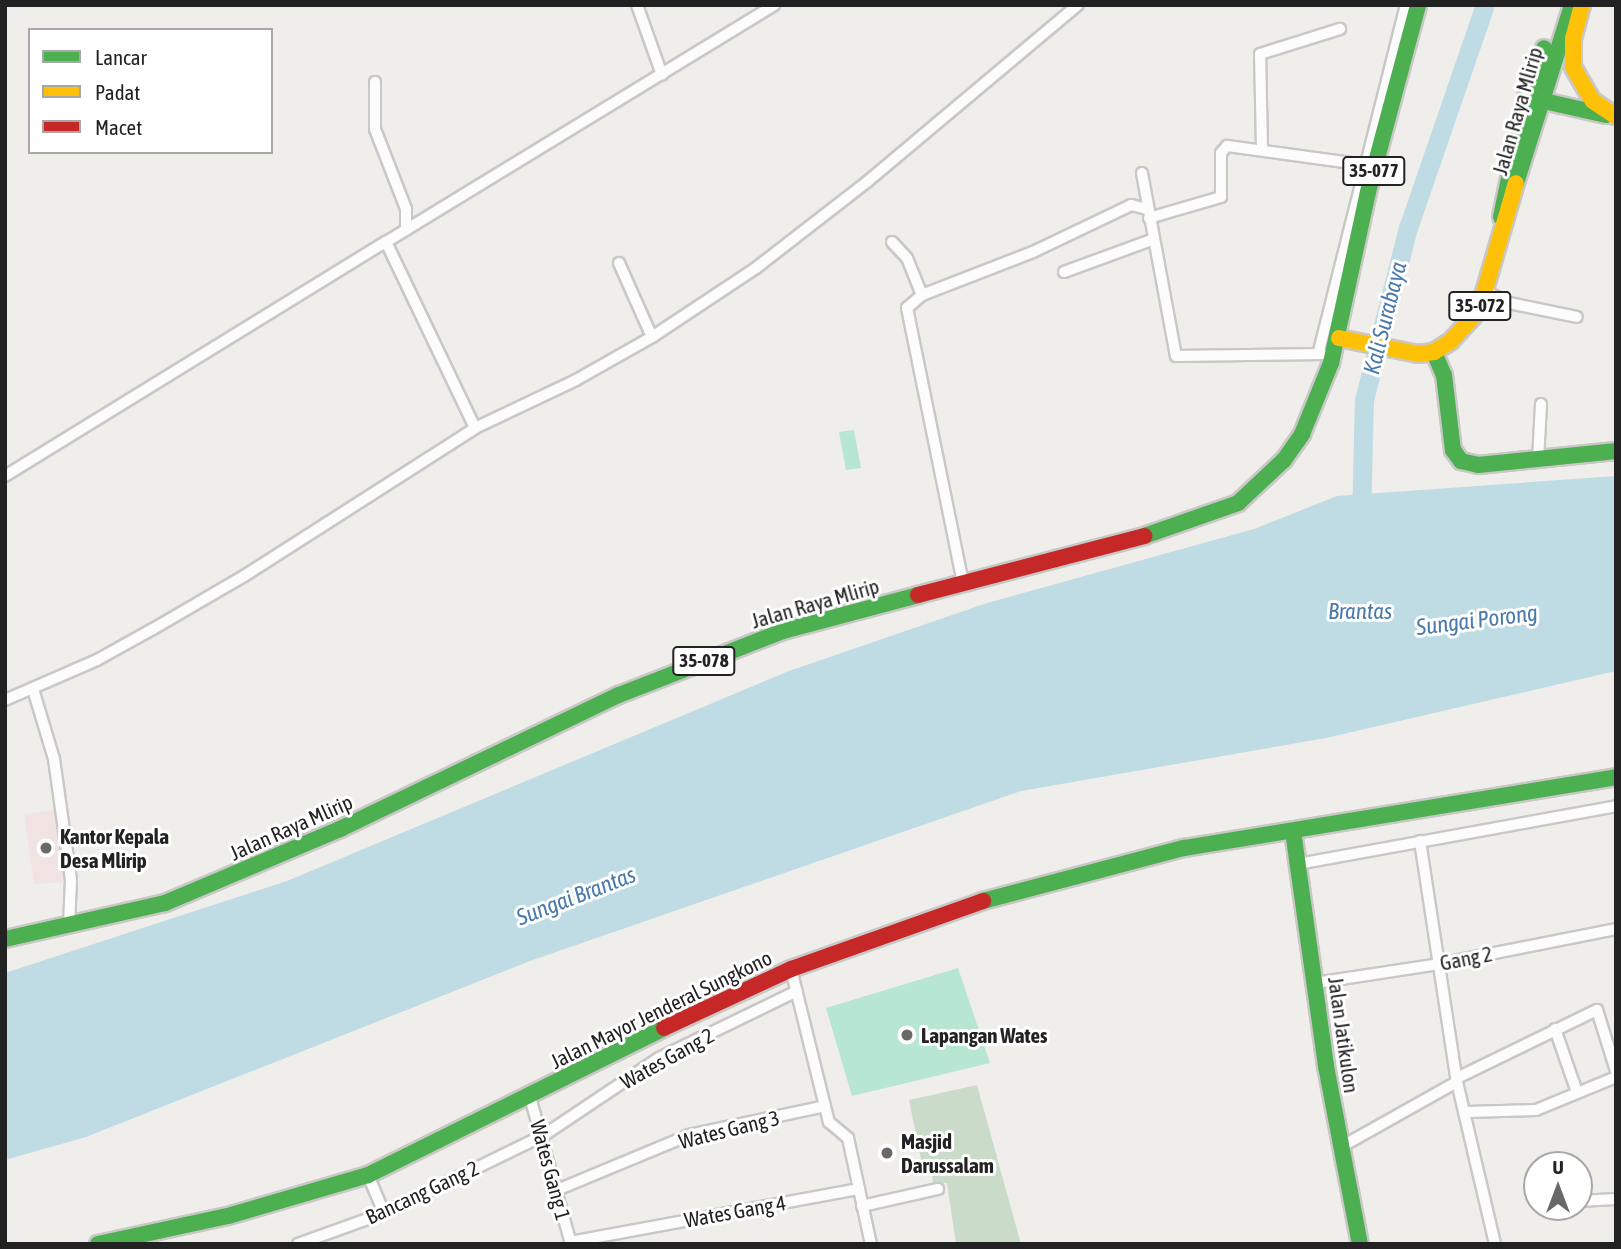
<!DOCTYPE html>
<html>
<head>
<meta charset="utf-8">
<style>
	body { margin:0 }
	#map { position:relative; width:1621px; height:1249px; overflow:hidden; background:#f0eeeb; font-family:"Asap Condensed",sans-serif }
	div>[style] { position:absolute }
	.commercial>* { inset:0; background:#f1e3e1 }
	.cemetery>* { inset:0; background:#cadbca }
	.pitch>* { inset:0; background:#b7e6d2 }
	.water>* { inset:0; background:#bfdbe3 }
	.river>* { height:19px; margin:-9.5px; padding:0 9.5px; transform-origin:9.5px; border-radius:9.5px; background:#bfdbe3 }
	.roads { filter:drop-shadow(2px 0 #c9c8c7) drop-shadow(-2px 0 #c9c8c7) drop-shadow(0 2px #c9c8c7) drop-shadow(0 -2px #c9c8c7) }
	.street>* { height:10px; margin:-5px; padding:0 5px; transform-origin:5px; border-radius:5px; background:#fdfcfc }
	.fast>* { height:16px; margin:-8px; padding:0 8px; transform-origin:8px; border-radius:8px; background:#4caf50 }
	.slow>* { height:16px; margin:-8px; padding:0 8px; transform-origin:8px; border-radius:8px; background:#ffc107 }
	.jam>* { height:16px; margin:-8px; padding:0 8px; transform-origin:8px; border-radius:8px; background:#c62828 }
	.dots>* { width:19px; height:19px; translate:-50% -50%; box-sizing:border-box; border:4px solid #fff; border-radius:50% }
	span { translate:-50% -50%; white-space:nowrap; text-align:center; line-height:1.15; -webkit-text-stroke:6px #fff; paint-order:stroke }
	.shield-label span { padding:2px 5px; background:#fff; border:2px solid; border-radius:5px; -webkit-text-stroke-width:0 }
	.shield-label { font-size:19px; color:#222; font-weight:700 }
	.street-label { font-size:21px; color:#222 }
	.poi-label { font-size:21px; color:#222; font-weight:700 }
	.left { translate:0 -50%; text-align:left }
	.water-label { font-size:23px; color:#4a7aab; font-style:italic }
	.frame { position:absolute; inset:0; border:7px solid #222; pointer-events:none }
	.legend { position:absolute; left:28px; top:28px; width:245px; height:126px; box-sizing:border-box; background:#fff; border:2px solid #a7a7a7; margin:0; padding:9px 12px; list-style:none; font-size:21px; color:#222 }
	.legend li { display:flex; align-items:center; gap:14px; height:35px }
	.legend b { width:35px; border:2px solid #a7a7a7 }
	.north { position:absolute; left:1523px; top:1151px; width:70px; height:70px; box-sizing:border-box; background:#fff; border:2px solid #a7a7a7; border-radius:50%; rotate:0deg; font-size:19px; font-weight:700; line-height:28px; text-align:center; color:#222 }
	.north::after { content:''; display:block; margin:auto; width:24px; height:32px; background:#6a6968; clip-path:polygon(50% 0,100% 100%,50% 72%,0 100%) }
</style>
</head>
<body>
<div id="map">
	<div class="commercial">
		<i style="clip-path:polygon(57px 810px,67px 882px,34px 884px,24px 814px)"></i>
	</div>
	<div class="cemetery">
		<i style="clip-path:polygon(977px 1085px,1021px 1244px,956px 1244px,947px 1183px,933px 1183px,932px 1173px,924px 1174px,909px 1100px)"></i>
	</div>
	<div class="pitch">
		<i style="clip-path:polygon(854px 430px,861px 468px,846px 470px,839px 432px)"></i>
		<i style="clip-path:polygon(958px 968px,990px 1063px,852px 1096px,826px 1008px)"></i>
	</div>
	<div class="water">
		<i style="clip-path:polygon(1616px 476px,1616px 671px,1326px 738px,1021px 791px,530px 961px,86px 1137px,5px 1160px,5px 973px,287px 881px,789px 671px,987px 603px,1254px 529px,1337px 496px)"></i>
	</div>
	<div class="river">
		<i style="left:1361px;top:520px;width:120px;rotate:-88.6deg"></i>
		<i style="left:1364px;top:400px;width:178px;rotate:-75.7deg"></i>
		<i style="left:1408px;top:228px;width:236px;rotate:-71deg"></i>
	</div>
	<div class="roads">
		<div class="street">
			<i style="left:637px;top:5px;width:74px;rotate:70.3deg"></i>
			<i style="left:375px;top:82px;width:47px;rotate:90deg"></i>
			<i style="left:375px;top:129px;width:86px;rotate:68.8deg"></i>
			<i style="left:406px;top:209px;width:21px;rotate:90deg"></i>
			<i style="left:1262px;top:147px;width:93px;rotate:-91.2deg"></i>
			<i style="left:1260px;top:54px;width:84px;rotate:-17.4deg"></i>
			<i style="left:1142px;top:173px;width:186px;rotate:79.5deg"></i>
			<i style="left:1176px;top:356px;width:146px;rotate:-0.8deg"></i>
			<i style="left:1149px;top:218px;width:75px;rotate:-16.3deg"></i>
			<i style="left:1221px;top:197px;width:44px;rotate:-90deg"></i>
			<i style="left:1221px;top:153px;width:9px;rotate:-49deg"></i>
			<i style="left:1227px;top:146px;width:139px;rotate:7.8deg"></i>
			<i style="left:386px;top:242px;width:455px;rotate:-31.4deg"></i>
			<i style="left:892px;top:242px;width:22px;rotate:47deg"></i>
			<i style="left:907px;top:258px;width:40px;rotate:68deg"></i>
			<i style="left:619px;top:263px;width:81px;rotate:66deg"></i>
			<i style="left:1064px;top:272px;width:96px;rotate:-20.1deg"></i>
			<i style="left:1485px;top:291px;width:27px;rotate:27deg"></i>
			<i style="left:1509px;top:303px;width:69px;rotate:11.6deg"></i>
			<i style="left:1319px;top:351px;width:357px;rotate:-75.9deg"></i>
			<i style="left:1538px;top:460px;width:56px;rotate:-86.9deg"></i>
			<i style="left:5px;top:476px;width:447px;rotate:-31.6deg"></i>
			<i style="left:386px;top:242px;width:206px;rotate:64.4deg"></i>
			<i style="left:963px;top:583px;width:281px;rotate:-101.5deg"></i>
			<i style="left:907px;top:308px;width:20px;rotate:-41deg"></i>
			<i style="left:922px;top:295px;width:119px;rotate:-21.2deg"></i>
			<i style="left:1033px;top:252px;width:109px;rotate:-25.6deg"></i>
			<i style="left:1131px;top:205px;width:16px;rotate:14deg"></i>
			<i style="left:33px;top:689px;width:73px;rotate:73.3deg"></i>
			<i style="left:54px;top:759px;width:122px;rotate:82deg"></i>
			<i style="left:71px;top:880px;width:46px;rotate:92.5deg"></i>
			<i style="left:5px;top:700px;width:100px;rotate:-23.5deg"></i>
			<i style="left:97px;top:660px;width:64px;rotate:-29deg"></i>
			<i style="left:153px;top:629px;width:105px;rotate:-30.2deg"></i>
			<i style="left:244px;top:576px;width:274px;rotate:-32.6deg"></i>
			<i style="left:475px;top:428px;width:112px;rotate:-25.4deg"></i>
			<i style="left:576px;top:380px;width:87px;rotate:-29.5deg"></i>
			<i style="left:652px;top:337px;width:125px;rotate:-33.6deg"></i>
			<i style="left:756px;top:268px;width:142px;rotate:-37.8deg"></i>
			<i style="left:868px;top:181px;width:274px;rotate:-40deg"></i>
			<i style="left:1420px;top:841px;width:244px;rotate:81.3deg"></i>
			<i style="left:1457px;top:1082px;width:166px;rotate:76.8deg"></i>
			<i style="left:1298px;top:864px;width:323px;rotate:-10.3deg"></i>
			<i style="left:791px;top:969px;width:158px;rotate:76.1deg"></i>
			<i style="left:829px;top:1122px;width:25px;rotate:40deg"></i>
			<i style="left:848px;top:1138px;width:108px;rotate:77.8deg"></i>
			<i style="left:1315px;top:983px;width:125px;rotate:-8.7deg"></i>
			<i style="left:1439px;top:964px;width:180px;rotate:-11.2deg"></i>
			<i style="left:1555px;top:1029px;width:67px;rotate:70.8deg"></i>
			<i style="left:1457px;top:1078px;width:156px;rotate:-25.9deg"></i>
			<i style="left:1597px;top:1010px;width:64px;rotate:72.7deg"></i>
			<i style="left:530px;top:1097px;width:153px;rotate:74.4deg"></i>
			<i style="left:1467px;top:1112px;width:69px;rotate:-1.7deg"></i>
			<i style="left:1536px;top:1110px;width:87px;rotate:-22.4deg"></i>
			<i style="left:1341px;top:1147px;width:133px;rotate:-29.3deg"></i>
			<i style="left:368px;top:1175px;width:41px;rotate:67.2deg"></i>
			<i style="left:557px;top:1190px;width:143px;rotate:-22.6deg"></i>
			<i style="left:689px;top:1135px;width:139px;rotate:-12deg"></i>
			<i style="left:1579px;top:1201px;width:37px;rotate:-3deg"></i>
			<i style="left:862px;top:1206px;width:78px;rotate:-12.6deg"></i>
			<i style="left:570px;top:1242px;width:294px;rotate:-10.4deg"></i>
			<i style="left:298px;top:1244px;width:91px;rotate:-19.8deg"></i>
			<i style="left:384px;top:1213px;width:178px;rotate:-26deg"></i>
			<i style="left:544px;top:1135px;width:138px;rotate:-33.8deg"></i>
			<i style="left:659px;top:1058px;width:153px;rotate:-25.9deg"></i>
		</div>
		<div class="fast">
			<i style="left:1526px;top:97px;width:82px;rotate:12.7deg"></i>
			<i style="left:1516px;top:183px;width:187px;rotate:-72.5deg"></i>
			<i style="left:1501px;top:217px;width:123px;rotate:-78.2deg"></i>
			<i style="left:1526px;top:97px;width:52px;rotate:-69.8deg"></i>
			<i style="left:1434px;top:352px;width:25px;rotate:67deg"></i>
			<i style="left:1444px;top:375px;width:76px;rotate:83.2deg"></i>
			<i style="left:1453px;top:450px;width:14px;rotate:54deg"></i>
			<i style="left:1461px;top:461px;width:17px;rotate:13deg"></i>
			<i style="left:1478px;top:465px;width:139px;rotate:-5.8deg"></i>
			<i style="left:1144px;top:536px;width:100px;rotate:-19.3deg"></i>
			<i style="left:1238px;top:503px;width:63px;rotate:-43.1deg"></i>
			<i style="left:1284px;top:460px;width:32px;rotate:-55deg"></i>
			<i style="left:1302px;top:434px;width:77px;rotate:-67.8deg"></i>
			<i style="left:1331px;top:363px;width:175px;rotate:-77.8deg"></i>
			<i style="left:1368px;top:192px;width:194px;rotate:-75deg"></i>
			<i style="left:1293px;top:831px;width:237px;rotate:82deg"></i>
			<i style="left:1326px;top:1066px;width:181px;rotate:79.2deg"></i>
			<i style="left:983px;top:901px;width:208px;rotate:-14.8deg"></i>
			<i style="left:1184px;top:848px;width:438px;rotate:-9.3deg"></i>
			<i style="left:5px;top:939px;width:164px;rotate:-12.7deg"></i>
			<i style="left:165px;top:903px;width:190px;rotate:-22.9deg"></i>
			<i style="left:340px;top:829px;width:310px;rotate:-25.7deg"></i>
			<i style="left:619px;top:695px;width:176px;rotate:-21.3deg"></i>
			<i style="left:783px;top:631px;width:140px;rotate:-14.9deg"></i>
			<i style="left:98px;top:1244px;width:133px;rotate:-12.2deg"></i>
			<i style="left:228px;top:1216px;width:146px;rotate:-16.3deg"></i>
			<i style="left:368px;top:1175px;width:330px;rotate:-26.4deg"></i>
		</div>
		<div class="slow">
			<i style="left:1582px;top:5px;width:35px;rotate:105deg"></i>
			<i style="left:1573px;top:39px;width:28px;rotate:90deg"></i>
			<i style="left:1573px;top:67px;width:39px;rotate:60deg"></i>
			<i style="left:1593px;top:101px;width:27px;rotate:34deg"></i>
			<i style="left:1339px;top:338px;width:81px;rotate:11.4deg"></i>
			<i style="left:1418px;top:354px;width:16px;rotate:-7deg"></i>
			<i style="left:1434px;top:352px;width:20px;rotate:-33deg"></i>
			<i style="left:1451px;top:341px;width:42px;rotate:-47.9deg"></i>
			<i style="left:1479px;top:310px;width:132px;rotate:-73.8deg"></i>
		</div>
		<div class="jam">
			<i style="left:918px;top:595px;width:234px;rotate:-14.6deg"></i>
			<i style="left:664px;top:1028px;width:140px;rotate:-24.9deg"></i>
			<i style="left:791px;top:969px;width:204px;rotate:-19.5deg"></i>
		</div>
	</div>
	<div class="dots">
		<i style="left:46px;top:848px;background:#6a6968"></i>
		<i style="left:907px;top:1035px;background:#6a6968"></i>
		<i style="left:887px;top:1153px;background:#6a6968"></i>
	</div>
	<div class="shield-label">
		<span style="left:1374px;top:171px">35-077</span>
		<span style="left:1480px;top:306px">35-072</span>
		<span style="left:704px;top:661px">35-078</span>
	</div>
	<div class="street-label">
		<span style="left:1517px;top:111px;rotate:-74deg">Jalan Raya Mlirip</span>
		<span style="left:815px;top:603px;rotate:-16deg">Jalan Raya Mlirip</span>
		<span style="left:291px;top:827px;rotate:-24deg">Jalan Raya Mlirip</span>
		<span style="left:1466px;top:958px;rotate:-11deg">Gang 2</span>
		<span style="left:661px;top:1009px;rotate:-26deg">Jalan Mayor Jenderal Sungkono</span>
		<span style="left:1344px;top:1035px;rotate:82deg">Jalan Jatikulon</span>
		<span style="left:667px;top:1058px;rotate:-29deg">Wates Gang 2</span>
		<span style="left:729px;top:1129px;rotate:-14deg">Wates Gang 3</span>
		<span style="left:551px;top:1170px;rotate:75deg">Wates Gang 1</span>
		<span style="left:422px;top:1192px;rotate:-25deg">Bancang Gang 2</span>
		<span style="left:735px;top:1211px;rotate:-10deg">Wates Gang 4</span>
	</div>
	<div class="poi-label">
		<span class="left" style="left:60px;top:848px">Kantor Kepala<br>Desa Mlirip</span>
		<span class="left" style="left:921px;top:1035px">Lapangan Wates</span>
		<span class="left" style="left:901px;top:1153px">Masjid<br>Darussalam</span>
	</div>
	<div class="water-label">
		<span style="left:1385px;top:318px;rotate:-76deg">Kali Surabaya</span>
		<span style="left:1360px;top:611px">Brantas</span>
		<span style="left:1477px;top:620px;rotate:-7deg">Sungai Porong</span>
		<span style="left:576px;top:896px;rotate:-21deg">Sungai Brantas</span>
	</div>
	<div class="frame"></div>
	<ul class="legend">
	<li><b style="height:9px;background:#4caf50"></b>Lancar</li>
	<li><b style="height:9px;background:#ffc107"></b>Padat</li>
	<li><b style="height:9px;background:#c62828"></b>Macet</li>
	</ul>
	<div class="north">U</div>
</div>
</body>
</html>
